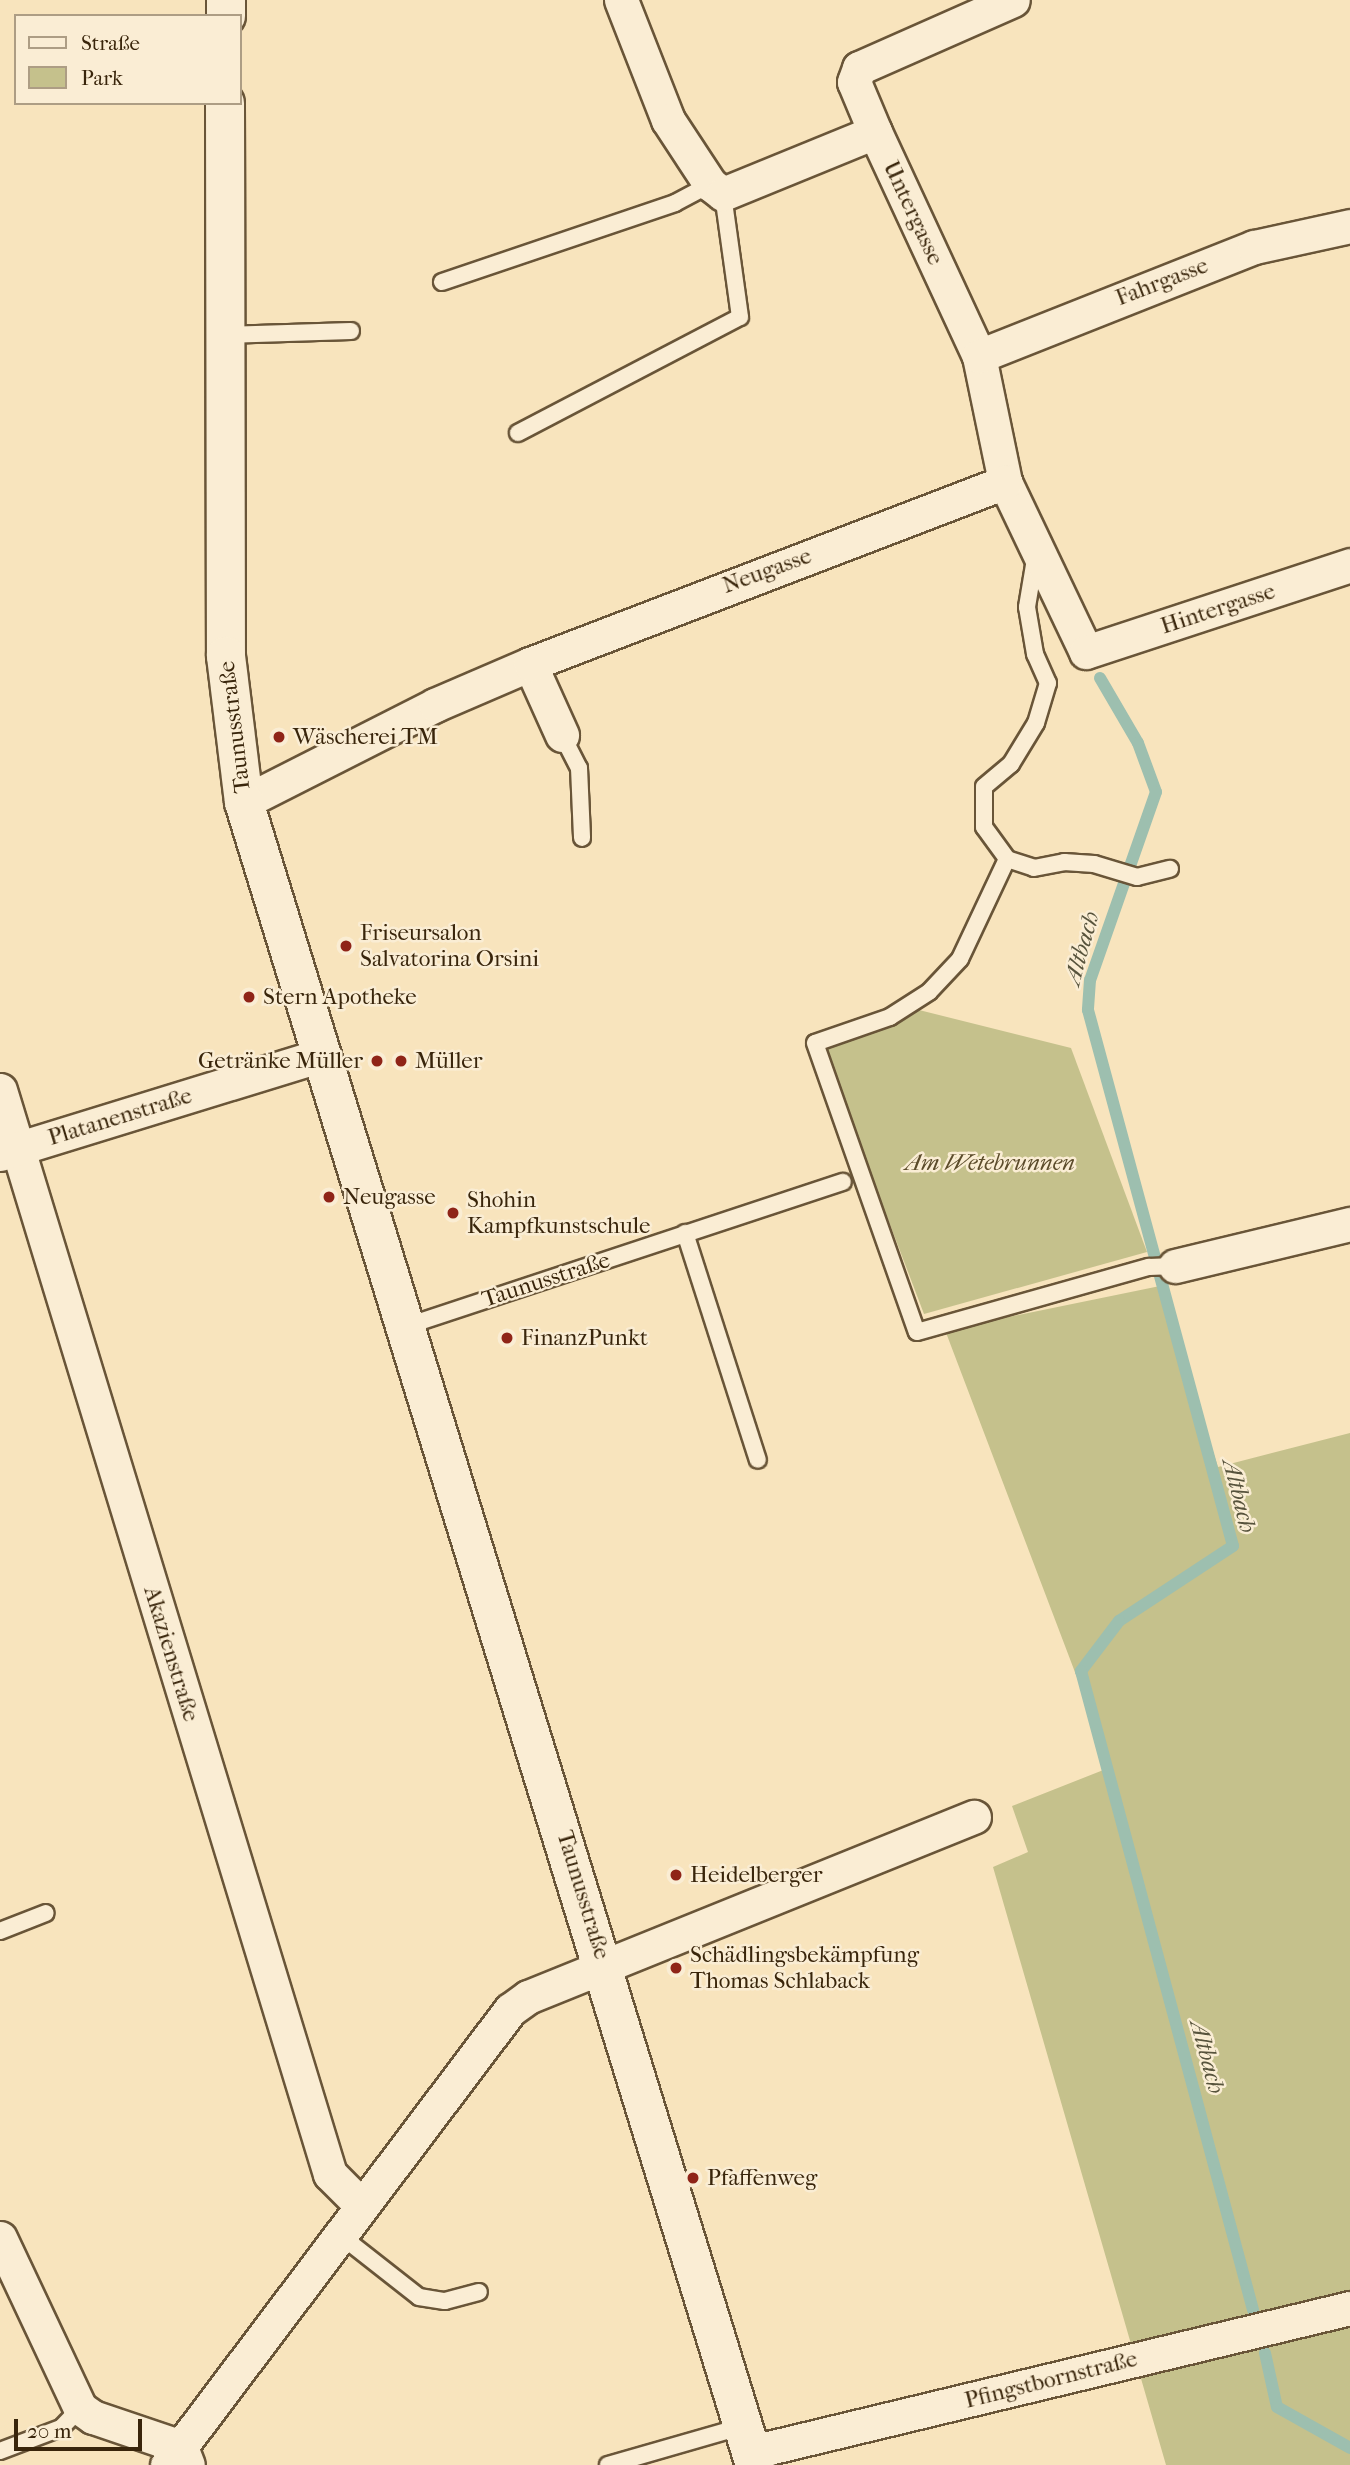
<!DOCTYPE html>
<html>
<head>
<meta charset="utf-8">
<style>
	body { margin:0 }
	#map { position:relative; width:1350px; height:2465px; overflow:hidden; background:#f8e4bd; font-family:"IM FELL French Canon",serif }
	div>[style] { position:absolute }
	.green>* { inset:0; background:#c5c18c }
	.stream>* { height:12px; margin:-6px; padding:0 6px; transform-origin:6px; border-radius:6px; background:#9dbfaf }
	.roads { filter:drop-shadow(2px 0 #695538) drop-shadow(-2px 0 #695538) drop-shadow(0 2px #695538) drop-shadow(0 -2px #695538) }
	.service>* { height:16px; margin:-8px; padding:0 8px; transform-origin:8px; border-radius:8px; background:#faedd4 }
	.minor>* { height:33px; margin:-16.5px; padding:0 16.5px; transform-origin:16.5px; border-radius:16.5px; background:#faedd4 }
	.tertiary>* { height:38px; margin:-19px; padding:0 19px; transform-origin:19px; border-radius:19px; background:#faedd4 }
	.dots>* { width:19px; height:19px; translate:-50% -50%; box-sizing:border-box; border:4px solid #faedd4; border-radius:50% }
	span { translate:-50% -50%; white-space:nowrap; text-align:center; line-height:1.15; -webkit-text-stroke:5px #faedd4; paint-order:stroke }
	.street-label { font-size:23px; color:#39250b }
	.poi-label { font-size:23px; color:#39250b }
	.left { translate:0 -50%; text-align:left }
	.right { translate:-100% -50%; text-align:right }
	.park-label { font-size:23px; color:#5c4c2b; font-style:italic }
	.water-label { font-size:24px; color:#57533c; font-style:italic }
	.legend { position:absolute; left:14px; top:14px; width:228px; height:91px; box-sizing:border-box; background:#faedd4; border:2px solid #ad9d84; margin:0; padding:9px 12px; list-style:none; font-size:21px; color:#39250b }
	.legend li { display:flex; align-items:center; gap:14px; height:35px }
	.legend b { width:35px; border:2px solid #ad9d84 }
	.scale { position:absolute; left:14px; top:2419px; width:128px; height:32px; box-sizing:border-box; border:4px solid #39250b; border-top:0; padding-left:9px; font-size:21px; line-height:24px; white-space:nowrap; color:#39250b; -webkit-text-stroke:5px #faedd4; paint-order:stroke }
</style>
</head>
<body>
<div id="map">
	<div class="green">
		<i style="clip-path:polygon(915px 1009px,1071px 1048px,1147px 1252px,924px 1314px,821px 1043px)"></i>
		<i style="clip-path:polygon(1160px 1286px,1218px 1467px,1350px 1433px,1350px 2465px,1166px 2465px,993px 1867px,1028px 1852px,1012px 1806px,1111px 1767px,945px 1330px)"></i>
	</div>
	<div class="stream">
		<i style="left:1100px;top:678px;width:75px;rotate:59.7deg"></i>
		<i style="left:1138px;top:743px;width:52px;rotate:69.8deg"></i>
		<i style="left:1156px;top:792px;width:199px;rotate:109.3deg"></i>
		<i style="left:1090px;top:980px;width:30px;rotate:94deg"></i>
		<i style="left:1088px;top:1010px;width:555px;rotate:74.86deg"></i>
		<i style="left:1233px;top:1546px;width:136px;rotate:146.7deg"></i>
		<i style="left:1119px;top:1621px;width:63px;rotate:127.2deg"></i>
		<i style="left:1081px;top:1671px;width:662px;rotate:74.93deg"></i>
		<i style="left:1265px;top:2353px;width:55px;rotate:77.5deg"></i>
		<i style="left:1277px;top:2407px;width:84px;rotate:29.3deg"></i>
	</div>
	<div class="roads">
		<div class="service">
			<i style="left:442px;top:282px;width:246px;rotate:-18.7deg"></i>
			<i style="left:675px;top:203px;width:40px;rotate:-28deg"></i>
			<i style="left:224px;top:335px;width:127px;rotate:-1.8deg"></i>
			<i style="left:518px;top:433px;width:250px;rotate:-27.6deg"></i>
			<i style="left:740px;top:317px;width:124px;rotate:-97.9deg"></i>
			<i style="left:1035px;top:559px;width:49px;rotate:99.5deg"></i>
			<i style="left:1027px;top:607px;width:48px;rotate:80.3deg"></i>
			<i style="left:1035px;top:654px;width:32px;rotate:66deg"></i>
			<i style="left:1048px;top:683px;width:42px;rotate:106.7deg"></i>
			<i style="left:1036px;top:723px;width:48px;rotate:121.4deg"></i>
			<i style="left:1011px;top:764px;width:35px;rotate:140deg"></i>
			<i style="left:984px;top:787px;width:40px;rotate:90deg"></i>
			<i style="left:984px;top:827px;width:39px;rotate:54deg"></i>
			<i style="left:1007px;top:859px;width:28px;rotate:18deg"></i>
			<i style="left:1034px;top:868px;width:31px;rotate:-11deg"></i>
			<i style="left:1064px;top:862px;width:30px;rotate:4deg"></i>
			<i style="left:1094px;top:864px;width:45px;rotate:16.8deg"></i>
			<i style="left:1137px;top:877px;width:34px;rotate:-14deg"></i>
			<i style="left:562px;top:735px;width:37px;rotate:63deg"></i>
			<i style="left:579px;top:768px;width:70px;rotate:87.5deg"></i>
			<i style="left:1007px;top:859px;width:110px;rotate:115.2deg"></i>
			<i style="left:960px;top:959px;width:45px;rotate:133.2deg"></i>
			<i style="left:929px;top:992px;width:46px;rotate:147.3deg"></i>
			<i style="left:890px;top:1017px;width:79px;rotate:160.9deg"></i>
			<i style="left:815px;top:1043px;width:306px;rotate:70.6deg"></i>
			<i style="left:917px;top:1332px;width:241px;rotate:-15.7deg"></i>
			<i style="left:1149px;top:1267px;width:26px;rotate:-2deg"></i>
			<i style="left:685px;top:1233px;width:238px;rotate:72.2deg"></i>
			<i style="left:407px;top:1326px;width:459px;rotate:-18.3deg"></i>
			<i style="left:0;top:1931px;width:49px;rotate:-21.4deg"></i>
			<i style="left:340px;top:2235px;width:100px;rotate:38.1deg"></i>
			<i style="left:419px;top:2297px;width:26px;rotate:9deg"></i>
			<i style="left:445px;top:2301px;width:35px;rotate:-15deg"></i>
			<i style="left:0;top:2451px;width:65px;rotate:-20.7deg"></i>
			<i style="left:61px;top:2428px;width:28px;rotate:-46deg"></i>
			<i style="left:608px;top:2465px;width:141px;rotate:-16deg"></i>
		</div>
		<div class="minor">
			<i style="left:621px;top:0;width:129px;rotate:68.6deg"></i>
			<i style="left:668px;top:120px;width:77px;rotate:56.7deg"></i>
			<i style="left:710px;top:184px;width:16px;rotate:38deg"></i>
			<i style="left:723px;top:194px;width:164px;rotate:-22.2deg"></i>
			<i style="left:875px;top:132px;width:247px;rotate:65.1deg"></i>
			<i style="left:979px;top:356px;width:129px;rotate:78.3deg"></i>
			<i style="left:1005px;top:482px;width:188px;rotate:64.5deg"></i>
			<i style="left:1086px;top:652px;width:278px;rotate:-18.2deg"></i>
			<i style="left:875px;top:132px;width:54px;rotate:-112.8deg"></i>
			<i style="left:854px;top:82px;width:15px;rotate:-70deg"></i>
			<i style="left:859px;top:68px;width:168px;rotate:-23.8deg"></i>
			<i style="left:979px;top:356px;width:296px;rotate:-21.6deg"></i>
			<i style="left:1254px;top:247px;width:98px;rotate:-12.3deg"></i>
			<i style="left:530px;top:664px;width:78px;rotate:65.7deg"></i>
			<i style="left:244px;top:802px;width:214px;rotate:-26.9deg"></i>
			<i style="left:435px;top:705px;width:103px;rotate:-23.3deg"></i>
			<i style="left:530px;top:664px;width:509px;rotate:-20.96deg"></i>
			<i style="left:0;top:1090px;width:1133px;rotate:73.07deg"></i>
			<i style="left:330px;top:2174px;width:45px;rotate:45deg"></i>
			<i style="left:0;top:1154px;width:336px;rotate:-17.1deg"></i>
			<i style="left:1175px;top:1266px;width:180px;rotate:-13.5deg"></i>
			<i style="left:0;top:2238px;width:188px;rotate:64.8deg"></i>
			<i style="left:80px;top:2408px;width:16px;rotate:35deg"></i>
			<i style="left:93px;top:2417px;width:93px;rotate:18.8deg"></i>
			<i style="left:181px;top:2447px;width:19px;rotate:69deg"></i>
			<i style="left:752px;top:2452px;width:615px;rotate:-13.54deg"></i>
			<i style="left:167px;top:2465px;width:570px;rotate:-52.99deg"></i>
			<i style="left:510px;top:2010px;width:22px;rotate:-36deg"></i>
			<i style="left:528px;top:1997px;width:481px;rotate:-22deg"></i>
		</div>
		<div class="tertiary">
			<i style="left:226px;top:16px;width:16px;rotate:-90deg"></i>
			<i style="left:225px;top:103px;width:553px;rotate:89.9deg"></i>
			<i style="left:226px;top:656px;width:147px;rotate:83deg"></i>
			<i style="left:244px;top:802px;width:1740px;rotate:72.92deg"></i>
		</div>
	</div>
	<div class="dots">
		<i style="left:279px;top:737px;background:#8f2418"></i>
		<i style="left:346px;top:946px;background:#8f2418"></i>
		<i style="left:249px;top:997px;background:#8f2418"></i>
		<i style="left:377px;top:1061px;background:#8f2418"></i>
		<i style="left:401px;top:1061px;background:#8f2418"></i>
		<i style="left:329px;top:1197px;background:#8f2418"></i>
		<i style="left:453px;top:1213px;background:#8f2418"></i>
		<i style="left:507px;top:1338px;background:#8f2418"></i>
		<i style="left:676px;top:1875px;background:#8f2418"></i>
		<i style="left:676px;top:1968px;background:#8f2418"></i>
		<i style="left:693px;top:2178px;background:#8f2418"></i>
	</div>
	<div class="street-label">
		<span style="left:913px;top:213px;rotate:65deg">Untergasse</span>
		<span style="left:1162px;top:282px;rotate:-21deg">Fahrgasse</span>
		<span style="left:767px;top:571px;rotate:-20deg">Neugasse</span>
		<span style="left:1218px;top:609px;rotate:-18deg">Hintergasse</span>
		<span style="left:235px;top:727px;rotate:-97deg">Taunusstraße</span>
		<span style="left:120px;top:1117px;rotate:-17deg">Platanenstraße</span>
		<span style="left:546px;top:1280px;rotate:-18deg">Taunusstraße</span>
		<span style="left:171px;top:1654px;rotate:73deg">Akazienstraße</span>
		<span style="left:583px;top:1895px;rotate:73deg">Taunusstraße</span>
		<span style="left:1051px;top:2380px;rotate:-14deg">Pfingstbornstraße</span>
	</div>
	<div class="poi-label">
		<span class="left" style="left:293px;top:737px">Wäscherei TM</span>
		<span class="left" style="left:360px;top:946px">Friseursalon<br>Salvatorina Orsini</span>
		<span class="left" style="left:263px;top:997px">Stern Apotheke</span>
		<span class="right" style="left:363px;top:1061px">Getränke Müller</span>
		<span class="left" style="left:415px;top:1061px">Müller</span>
		<span class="left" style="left:343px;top:1197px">Neugasse</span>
		<span class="left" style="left:467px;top:1213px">Shohin<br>Kampfkunstschule</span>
		<span class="left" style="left:521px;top:1338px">FinanzPunkt</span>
		<span class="left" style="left:690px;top:1875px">Heidelberger</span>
		<span class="left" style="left:690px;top:1968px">Schädlingsbekämpfung<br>Thomas Schlaback</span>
		<span class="left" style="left:707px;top:2178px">Pfaffenweg</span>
	</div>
	<div class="park-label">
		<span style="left:990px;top:1163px">Am Wetebrunnen</span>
	</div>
	<div class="water-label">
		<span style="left:1082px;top:948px;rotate:-74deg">Altbach</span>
		<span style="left:1239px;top:1496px;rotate:76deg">Altbach</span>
		<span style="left:1207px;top:2057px;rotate:75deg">Altbach</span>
	</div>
	<ul class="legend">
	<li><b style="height:9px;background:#faedd4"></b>Straße</li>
	<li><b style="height:19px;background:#c5c18c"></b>Park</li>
	</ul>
	<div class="scale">20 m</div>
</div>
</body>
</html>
